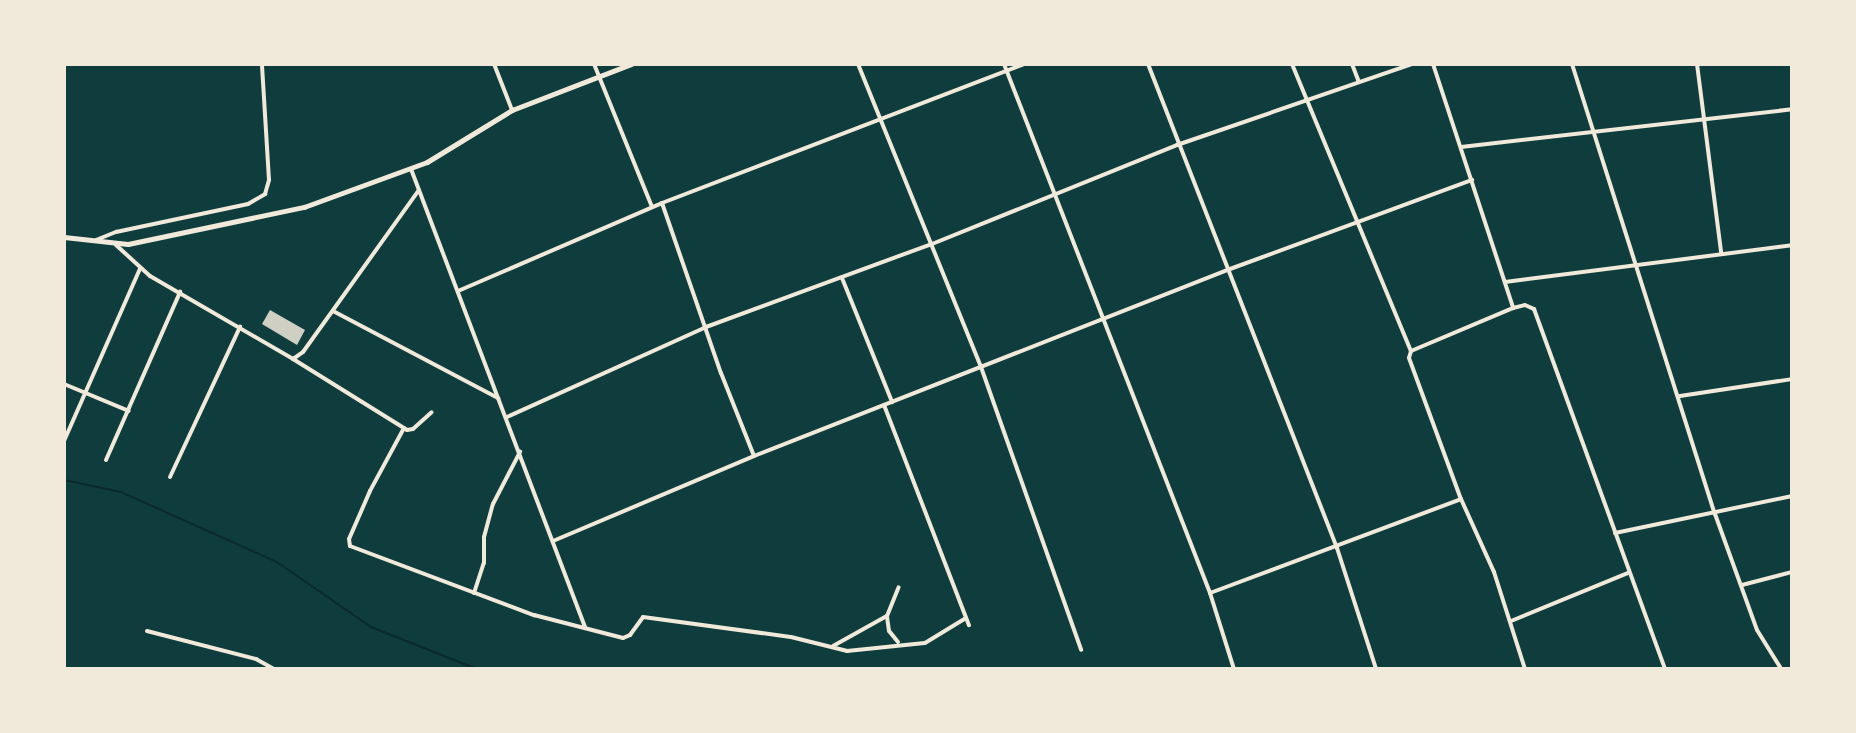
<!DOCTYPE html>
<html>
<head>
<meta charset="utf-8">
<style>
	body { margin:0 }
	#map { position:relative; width:1856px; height:733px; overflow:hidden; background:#0f3d3e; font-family:"Fira Sans",sans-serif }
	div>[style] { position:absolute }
	.stream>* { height:2px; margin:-1px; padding:0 1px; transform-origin:1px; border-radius:1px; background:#0a2a2b }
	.building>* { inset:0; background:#cfcfc3 }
	.minor>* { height:4px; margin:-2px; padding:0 2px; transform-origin:2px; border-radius:2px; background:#f1e9da }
	.tertiary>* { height:5px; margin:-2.5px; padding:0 2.5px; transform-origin:2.5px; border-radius:2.5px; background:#f1e9da }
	span { translate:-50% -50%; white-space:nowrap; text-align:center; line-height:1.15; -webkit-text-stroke:6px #f1e9da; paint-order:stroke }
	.frame { position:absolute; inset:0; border:66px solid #f1e9da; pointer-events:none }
</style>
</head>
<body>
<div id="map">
	<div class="stream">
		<i style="left:64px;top:480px;width:58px;rotate:11.9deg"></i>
		<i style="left:121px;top:492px;width:171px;rotate:24.2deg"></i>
		<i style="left:277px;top:562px;width:114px;rotate:34.7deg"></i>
		<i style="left:371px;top:627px;width:114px;rotate:21.6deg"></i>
	</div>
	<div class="building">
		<i style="clip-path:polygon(270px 310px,305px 330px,297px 345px,262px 324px)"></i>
	</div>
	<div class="minor">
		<i style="left:494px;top:64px;width:49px;rotate:68.6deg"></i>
		<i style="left:594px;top:64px;width:154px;rotate:67.9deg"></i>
		<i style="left:858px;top:64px;width:327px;rotate:67.9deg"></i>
		<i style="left:981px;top:367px;width:300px;rotate:70.5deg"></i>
		<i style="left:1004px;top:64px;width:568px;rotate:68.72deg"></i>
		<i style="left:1210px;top:593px;width:80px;rotate:72.5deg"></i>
		<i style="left:1148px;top:64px;width:520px;rotate:68.67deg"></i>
		<i style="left:1337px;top:548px;width:127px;rotate:72.1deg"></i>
		<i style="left:1292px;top:64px;width:311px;rotate:67.5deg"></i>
		<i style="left:1411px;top:351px;width:7px;rotate:106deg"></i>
		<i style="left:1409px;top:358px;width:150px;rotate:69.8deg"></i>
		<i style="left:1461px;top:499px;width:80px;rotate:65.7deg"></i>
		<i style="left:1494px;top:572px;width:102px;rotate:72.3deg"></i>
		<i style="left:1352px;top:64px;width:19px;rotate:69deg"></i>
		<i style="left:1433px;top:64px;width:257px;rotate:71.8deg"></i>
		<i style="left:1572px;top:64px;width:472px;rotate:72.4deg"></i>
		<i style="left:1715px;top:514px;width:123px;rotate:70.1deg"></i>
		<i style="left:1757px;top:630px;width:44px;rotate:58.1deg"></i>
		<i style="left:1697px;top:64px;width:190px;rotate:82.7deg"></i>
		<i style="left:1461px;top:147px;width:333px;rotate:-6.5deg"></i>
		<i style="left:411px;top:169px;width:490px;rotate:69.2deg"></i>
		<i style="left:662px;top:203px;width:180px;rotate:70.9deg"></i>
		<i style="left:721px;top:373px;width:89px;rotate:68.3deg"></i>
		<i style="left:96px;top:240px;width:22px;rotate:-22deg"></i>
		<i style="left:116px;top:232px;width:135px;rotate:-12deg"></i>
		<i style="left:248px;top:204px;width:20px;rotate:-30deg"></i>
		<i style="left:265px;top:194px;width:15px;rotate:-74deg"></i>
		<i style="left:269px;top:180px;width:116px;rotate:-93.5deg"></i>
		<i style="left:116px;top:245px;width:46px;rotate:42.4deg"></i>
		<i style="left:150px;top:276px;width:165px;rotate:30.1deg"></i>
		<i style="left:293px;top:359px;width:12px;rotate:-35deg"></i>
		<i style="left:303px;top:352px;width:199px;rotate:-54.4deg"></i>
		<i style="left:842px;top:278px;width:134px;rotate:68deg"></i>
		<i style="left:1505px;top:282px;width:289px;rotate:-7.3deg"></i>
		<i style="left:458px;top:291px;width:222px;rotate:-23.3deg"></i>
		<i style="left:662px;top:203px;width:389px;rotate:-21deg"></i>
		<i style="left:333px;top:311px;width:187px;rotate:27.8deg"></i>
		<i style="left:1411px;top:351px;width:111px;rotate:-22.9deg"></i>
		<i style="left:1513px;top:308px;width:12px;rotate:-14deg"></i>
		<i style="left:1525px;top:305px;width:10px;rotate:24deg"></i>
		<i style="left:1534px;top:309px;width:383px;rotate:70deg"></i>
		<i style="left:293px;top:359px;width:134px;rotate:31.9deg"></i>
		<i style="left:407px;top:430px;width:6px;rotate:-9deg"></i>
		<i style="left:413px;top:429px;width:25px;rotate:-42deg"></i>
		<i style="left:64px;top:384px;width:70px;rotate:22.6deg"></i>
		<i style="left:1680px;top:396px;width:113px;rotate:-8.6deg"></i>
		<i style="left:884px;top:405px;width:236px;rotate:68.9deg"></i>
		<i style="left:507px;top:417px;width:218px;rotate:-24.3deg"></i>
		<i style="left:706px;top:327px;width:241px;rotate:-20.2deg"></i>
		<i style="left:932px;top:244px;width:264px;rotate:-22deg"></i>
		<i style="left:1177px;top:145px;width:249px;rotate:-19deg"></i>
		<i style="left:404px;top:428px;width:72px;rotate:118.4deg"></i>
		<i style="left:370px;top:491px;width:52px;rotate:113.6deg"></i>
		<i style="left:349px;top:539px;width:7px;rotate:82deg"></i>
		<i style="left:350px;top:546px;width:197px;rotate:20.6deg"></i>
		<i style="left:534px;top:615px;width:92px;rotate:14.5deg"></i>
		<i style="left:623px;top:638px;width:8px;rotate:-23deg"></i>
		<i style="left:630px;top:635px;width:22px;rotate:-54deg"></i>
		<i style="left:643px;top:617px;width:149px;rotate:7.7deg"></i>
		<i style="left:791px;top:637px;width:58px;rotate:14deg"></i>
		<i style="left:847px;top:651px;width:78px;rotate:-5.9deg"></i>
		<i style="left:925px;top:643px;width:48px;rotate:-31.4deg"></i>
		<i style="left:64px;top:441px;width:188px;rotate:-66.2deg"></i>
		<i style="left:106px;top:460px;width:184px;rotate:-66.2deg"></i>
		<i style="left:170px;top:477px;width:166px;rotate:-65deg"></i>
		<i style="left:1615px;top:533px;width:181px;rotate:-11.8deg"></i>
		<i style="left:553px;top:541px;width:218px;rotate:-22.9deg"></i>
		<i style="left:754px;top:456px;width:511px;rotate:-21.45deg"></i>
		<i style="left:1230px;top:269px;width:258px;rotate:-20.2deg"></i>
		<i style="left:1742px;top:585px;width:52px;rotate:-14.6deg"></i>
		<i style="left:474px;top:593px;width:32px;rotate:-72deg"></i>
		<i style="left:484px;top:563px;width:26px;rotate:-90deg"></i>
		<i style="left:484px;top:537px;width:34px;rotate:-75deg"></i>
		<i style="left:493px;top:504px;width:59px;rotate:-62.6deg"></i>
		<i style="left:1210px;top:593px;width:268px;rotate:-20.5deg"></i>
		<i style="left:1511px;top:621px;width:126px;rotate:-22.3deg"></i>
		<i style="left:147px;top:631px;width:113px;rotate:14.4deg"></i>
		<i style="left:256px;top:659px;width:21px;rotate:29deg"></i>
		<i style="left:898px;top:642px;width:14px;rotate:-129deg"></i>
		<i style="left:889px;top:631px;width:15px;rotate:-98deg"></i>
		<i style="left:887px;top:616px;width:31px;rotate:-68deg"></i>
		<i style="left:833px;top:646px;width:62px;rotate:-29.1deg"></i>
	</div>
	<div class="tertiary">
		<i style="left:64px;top:237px;width:64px;rotate:6.2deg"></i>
		<i style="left:128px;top:244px;width:180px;rotate:-11.9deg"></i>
		<i style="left:304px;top:207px;width:131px;rotate:-20.1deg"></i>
		<i style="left:427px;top:162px;width:100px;rotate:-31.5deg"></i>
		<i style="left:512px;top:110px;width:128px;rotate:-21.1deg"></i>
	</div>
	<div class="frame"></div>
</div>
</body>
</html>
